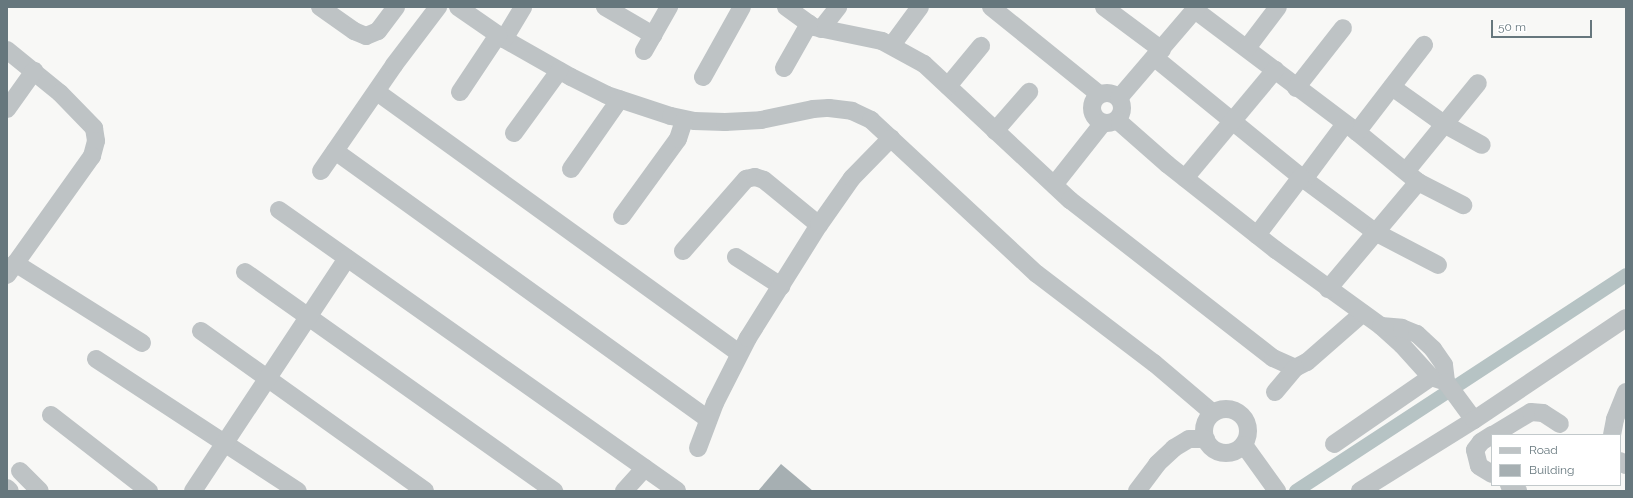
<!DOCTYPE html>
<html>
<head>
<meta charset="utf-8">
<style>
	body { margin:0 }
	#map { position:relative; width:1633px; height:498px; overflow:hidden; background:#f8f8f6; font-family:Raleway,sans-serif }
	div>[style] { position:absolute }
	.canal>* { height:14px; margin:-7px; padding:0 7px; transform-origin:7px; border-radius:7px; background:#b6c3c4 }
	.building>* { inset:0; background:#a6afb2 }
	.minor>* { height:18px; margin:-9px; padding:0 9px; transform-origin:9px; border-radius:9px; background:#bec3c5 }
	.minor>.ring { margin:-9px; padding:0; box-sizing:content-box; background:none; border:18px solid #bec3c5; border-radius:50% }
	span { translate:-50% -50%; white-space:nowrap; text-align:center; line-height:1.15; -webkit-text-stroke:4px #fff; paint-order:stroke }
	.frame { position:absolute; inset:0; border:8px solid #66777d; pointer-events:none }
	.legend { position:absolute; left:1491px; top:434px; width:130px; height:52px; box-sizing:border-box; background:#fff; border:1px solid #c2c9cb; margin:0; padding:5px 7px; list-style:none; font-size:12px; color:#66777d }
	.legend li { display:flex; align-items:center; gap:8px; height:20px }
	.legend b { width:20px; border:1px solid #c2c9cb }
	.scale { position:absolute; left:1491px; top:20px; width:101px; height:18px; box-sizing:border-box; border:2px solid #66777d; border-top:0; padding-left:5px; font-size:12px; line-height:14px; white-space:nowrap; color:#66777d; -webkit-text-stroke:3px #fff; paint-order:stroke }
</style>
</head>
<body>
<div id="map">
	<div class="canal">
		<i style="left:1296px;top:491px;width:394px;rotate:-33.2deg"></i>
	</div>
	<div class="building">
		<i style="clip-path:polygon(781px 464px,813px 491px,758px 491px)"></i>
	</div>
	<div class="minor">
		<i style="left:320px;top:7px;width:42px;rotate:35.2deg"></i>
		<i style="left:354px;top:31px;width:13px;rotate:23deg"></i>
		<i style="left:366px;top:36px;width:13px;rotate:-23deg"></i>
		<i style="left:378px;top:31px;width:30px;rotate:-53deg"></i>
		<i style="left:458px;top:7px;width:56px;rotate:34.8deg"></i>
		<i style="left:504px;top:39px;width:77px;rotate:29.6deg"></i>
		<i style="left:571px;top:77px;width:40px;rotate:26.6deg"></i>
		<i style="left:607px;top:95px;width:67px;rotate:18.2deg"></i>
		<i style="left:671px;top:116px;width:24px;rotate:12deg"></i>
		<i style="left:694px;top:121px;width:31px;rotate:2deg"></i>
		<i style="left:725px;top:122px;width:36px;rotate:-3deg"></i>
		<i style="left:761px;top:120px;width:53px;rotate:-11.9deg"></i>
		<i style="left:813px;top:109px;width:16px;rotate:-4deg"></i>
		<i style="left:829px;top:108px;width:23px;rotate:7deg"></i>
		<i style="left:852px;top:111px;width:21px;rotate:25deg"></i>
		<i style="left:871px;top:120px;width:226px;rotate:42.9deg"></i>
		<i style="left:1037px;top:274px;width:147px;rotate:37.3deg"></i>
		<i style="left:1154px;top:363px;width:77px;rotate:40.3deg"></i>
		<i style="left:605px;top:7px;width:56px;rotate:30.3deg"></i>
		<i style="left:786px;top:7px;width:34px;rotate:36deg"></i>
		<i style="left:814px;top:27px;width:69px;rotate:11.6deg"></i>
		<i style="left:882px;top:41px;width:48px;rotate:28.7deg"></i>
		<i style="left:924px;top:64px;width:200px;rotate:43deg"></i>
		<i style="left:1070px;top:200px;width:257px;rotate:37.9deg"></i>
		<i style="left:1273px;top:358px;width:24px;rotate:24deg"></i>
		<i style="left:1295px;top:368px;width:13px;rotate:-27deg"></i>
		<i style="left:1307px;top:362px;width:74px;rotate:-41.2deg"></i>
		<i style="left:991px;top:7px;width:139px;rotate:38.9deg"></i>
		<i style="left:1104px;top:7px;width:72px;rotate:36.6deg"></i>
		<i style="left:1195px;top:10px;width:203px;rotate:37deg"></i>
		<i style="left:1357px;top:132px;width:79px;rotate:39.3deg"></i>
		<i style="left:1418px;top:182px;width:51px;rotate:27.1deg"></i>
		<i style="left:821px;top:29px;width:28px;rotate:-52deg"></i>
		<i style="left:504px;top:39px;width:37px;rotate:-59deg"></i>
		<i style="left:892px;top:45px;width:47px;rotate:-53.6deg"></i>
		<i style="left:1247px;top:48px;width:51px;rotate:-52.9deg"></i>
		<i style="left:7px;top:50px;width:68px;rotate:39.1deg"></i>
		<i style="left:60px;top:93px;width:49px;rotate:45.8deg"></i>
		<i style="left:94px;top:128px;width:13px;rotate:81deg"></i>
		<i style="left:96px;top:141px;width:16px;rotate:105deg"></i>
		<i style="left:92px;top:156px;width:146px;rotate:125.5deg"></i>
		<i style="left:644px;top:51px;width:51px;rotate:-60.4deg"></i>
		<i style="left:1155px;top:58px;width:188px;rotate:39.2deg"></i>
		<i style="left:1301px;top:177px;width:92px;rotate:36.6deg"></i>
		<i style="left:1375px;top:232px;width:71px;rotate:27.6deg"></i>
		<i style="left:784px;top:68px;width:51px;rotate:-60.4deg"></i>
		<i style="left:703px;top:77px;width:80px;rotate:-60.9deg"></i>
		<i style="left:948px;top:86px;width:52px;rotate:-50.5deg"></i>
		<i style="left:1392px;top:87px;width:64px;rotate:35.4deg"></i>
		<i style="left:1444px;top:124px;width:43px;rotate:28.9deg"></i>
		<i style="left:1296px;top:88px;width:76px;rotate:-51.9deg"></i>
		<i style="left:377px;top:92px;width:446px;rotate:35.8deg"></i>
		<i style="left:460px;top:92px;width:69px;rotate:-56.3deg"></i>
		<i class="ring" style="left:1092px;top:93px;width:12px;height:12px"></i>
		<i style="left:1119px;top:98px;width:120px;rotate:-49.4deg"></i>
		<i style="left:7px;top:109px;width:47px;rotate:-54.6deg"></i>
		<i style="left:1117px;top:120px;width:67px;rotate:41.3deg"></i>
		<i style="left:1167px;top:164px;width:139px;rotate:38.3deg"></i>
		<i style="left:1276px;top:250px;width:130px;rotate:35.9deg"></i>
		<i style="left:1381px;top:326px;width:28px;rotate:42deg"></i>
		<i style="left:1402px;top:345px;width:43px;rotate:47.8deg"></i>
		<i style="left:1431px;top:377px;width:16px;rotate:18deg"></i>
		<i style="left:995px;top:131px;width:52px;rotate:-48.9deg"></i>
		<i style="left:1357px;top:132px;width:110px;rotate:-52.4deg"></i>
		<i style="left:514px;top:133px;width:77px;rotate:-54deg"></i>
		<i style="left:335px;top:151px;width:459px;rotate:35.7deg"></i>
		<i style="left:571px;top:169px;width:85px;rotate:-55deg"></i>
		<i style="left:1407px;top:170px;width:112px;rotate:-50.8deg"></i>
		<i style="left:321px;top:171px;width:129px;rotate:-55.4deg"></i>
		<i style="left:394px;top:65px;width:73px;rotate:-52.8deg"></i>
		<i style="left:1185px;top:178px;width:141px;rotate:-50.2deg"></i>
		<i style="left:1304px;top:179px;width:69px;rotate:-53.3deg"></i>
		<i style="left:1054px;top:185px;width:79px;rotate:-51.7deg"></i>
		<i style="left:279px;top:210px;width:487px;rotate:35.2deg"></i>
		<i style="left:622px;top:216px;width:95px;rotate:-54deg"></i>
		<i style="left:678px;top:139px;width:20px;rotate:-72deg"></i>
		<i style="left:1257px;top:235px;width:73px;rotate:-52.8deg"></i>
		<i style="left:683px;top:251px;width:96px;rotate:-48.8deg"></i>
		<i style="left:746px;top:179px;width:9px;rotate:-13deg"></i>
		<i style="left:755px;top:177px;width:9px;rotate:18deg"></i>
		<i style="left:764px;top:180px;width:71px;rotate:39.3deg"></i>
		<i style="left:736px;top:257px;width:54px;rotate:32.8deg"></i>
		<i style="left:15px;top:263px;width:150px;rotate:32.2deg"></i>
		<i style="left:245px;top:272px;width:379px;rotate:35.3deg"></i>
		<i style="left:1328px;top:289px;width:140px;rotate:-49.9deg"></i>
		<i style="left:1381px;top:326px;width:21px;rotate:5deg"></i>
		<i style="left:1402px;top:328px;width:16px;rotate:22deg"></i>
		<i style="left:1417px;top:334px;width:22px;rotate:43deg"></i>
		<i style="left:1433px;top:349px;width:19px;rotate:55deg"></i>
		<i style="left:1444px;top:365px;width:17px;rotate:83deg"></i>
		<i style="left:1446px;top:382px;width:47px;rotate:53.6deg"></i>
		<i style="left:201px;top:331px;width:275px;rotate:35.5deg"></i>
		<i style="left:96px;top:359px;width:241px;rotate:33.2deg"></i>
		<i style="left:1275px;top:392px;width:31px;rotate:-50deg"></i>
		<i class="ring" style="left:1204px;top:409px;width:26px;height:26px"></i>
		<i style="left:51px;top:415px;width:124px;rotate:37.8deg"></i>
		<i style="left:1492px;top:435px;width:13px;rotate:148deg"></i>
		<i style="left:1481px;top:442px;width:10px;rotate:127deg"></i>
		<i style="left:1475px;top:450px;width:16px;rotate:76deg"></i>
		<i style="left:1479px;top:466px;width:15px;rotate:32deg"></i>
		<i style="left:1493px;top:435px;width:44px;rotate:-31.2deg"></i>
		<i style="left:1531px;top:412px;width:12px;rotate:5deg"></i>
		<i style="left:1543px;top:413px;width:20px;rotate:33deg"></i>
		<i style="left:1612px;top:435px;width:16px;rotate:-79deg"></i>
		<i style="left:1615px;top:419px;width:29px;rotate:-68deg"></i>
		<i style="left:1334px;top:444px;width:118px;rotate:-34.6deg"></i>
		<i style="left:1244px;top:445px;width:57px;rotate:54.3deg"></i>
		<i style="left:698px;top:448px;width:48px;rotate:-69.3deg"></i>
		<i style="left:715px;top:403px;width:73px;rotate:-63.1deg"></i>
		<i style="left:748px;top:338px;width:133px;rotate:-57.9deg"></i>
		<i style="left:819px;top:225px;width:57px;rotate:-54.9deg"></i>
		<i style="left:852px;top:178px;width:56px;rotate:-45.7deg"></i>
		<i style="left:1620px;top:461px;width:7px;rotate:34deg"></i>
		<i style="left:20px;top:471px;width:28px;rotate:45deg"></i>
		<i style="left:1509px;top:485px;width:11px;rotate:34deg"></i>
		<i style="left:7px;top:488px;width:4px;rotate:45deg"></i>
		<i style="left:193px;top:491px;width:279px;rotate:-56.5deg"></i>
		<i style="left:624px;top:491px;width:31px;rotate:-48deg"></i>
		<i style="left:1137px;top:491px;width:34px;rotate:-53deg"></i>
		<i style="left:1157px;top:464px;width:23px;rotate:-43deg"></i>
		<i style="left:1174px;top:448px;width:17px;rotate:-31deg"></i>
		<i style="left:1189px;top:439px;width:17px"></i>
		<i style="left:1360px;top:491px;width:134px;rotate:-31.9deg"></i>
		<i style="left:1474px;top:420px;width:183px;rotate:-33.9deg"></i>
	</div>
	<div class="frame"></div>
	<ul class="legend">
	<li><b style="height:5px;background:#bec3c5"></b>Road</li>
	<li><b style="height:11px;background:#a6afb2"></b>Building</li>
	</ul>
	<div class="scale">50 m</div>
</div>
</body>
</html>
